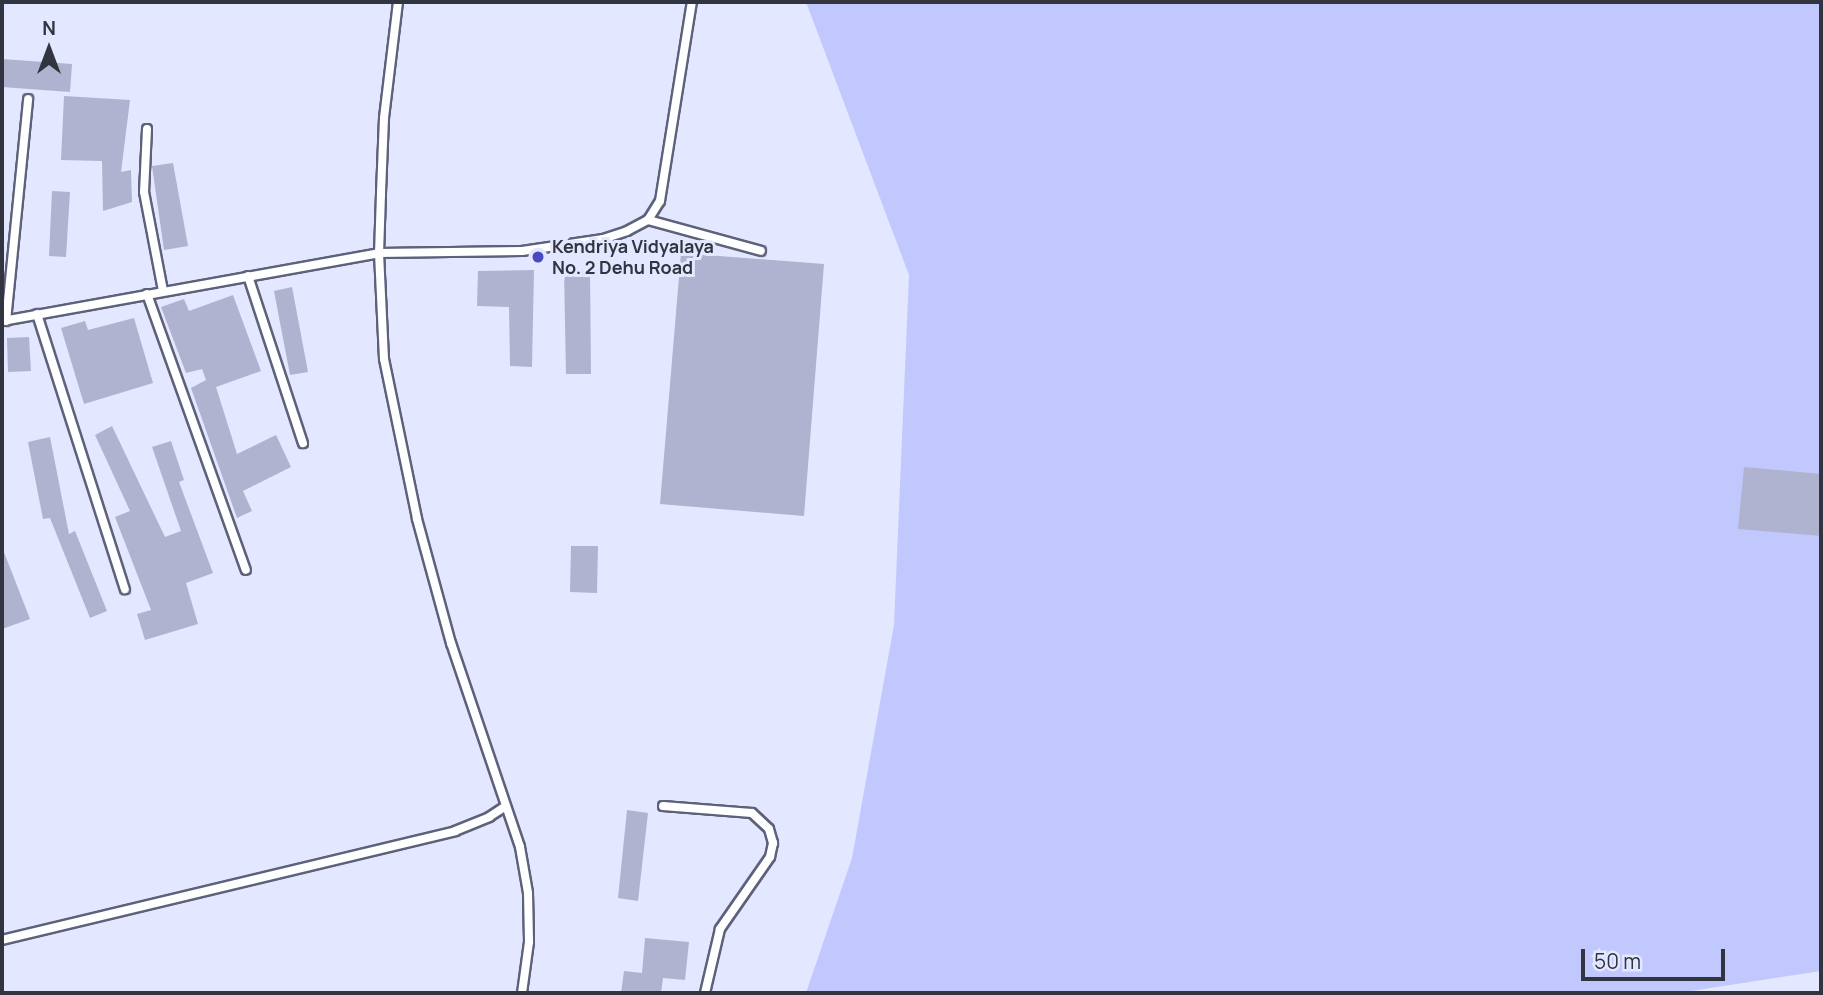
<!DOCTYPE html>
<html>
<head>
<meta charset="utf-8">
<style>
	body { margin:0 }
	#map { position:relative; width:1823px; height:995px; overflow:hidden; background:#e3e7ff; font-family:Manrope,sans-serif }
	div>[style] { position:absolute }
	.green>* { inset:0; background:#c0c8fe }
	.building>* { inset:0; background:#afb3cf }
	.roads { filter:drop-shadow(2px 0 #5d617a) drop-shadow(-2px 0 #5d617a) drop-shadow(0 2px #5d617a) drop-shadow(0 -2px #5d617a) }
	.lane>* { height:8px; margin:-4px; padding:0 4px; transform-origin:4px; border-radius:4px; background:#fff }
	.dots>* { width:19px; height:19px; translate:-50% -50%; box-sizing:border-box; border:4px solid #e3e7ff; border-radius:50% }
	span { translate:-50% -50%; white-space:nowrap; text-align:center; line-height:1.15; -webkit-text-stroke:6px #e3e7ff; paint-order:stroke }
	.poi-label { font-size:18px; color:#32343f; font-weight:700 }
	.left { translate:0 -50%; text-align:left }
	.frame { position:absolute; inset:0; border:4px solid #32343f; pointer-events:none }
	.north { position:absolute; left:14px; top:14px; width:70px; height:70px; -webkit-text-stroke:5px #e3e7ff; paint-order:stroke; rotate:0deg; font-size:19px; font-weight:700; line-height:28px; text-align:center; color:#32343f }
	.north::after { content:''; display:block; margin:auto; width:24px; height:32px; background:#32343f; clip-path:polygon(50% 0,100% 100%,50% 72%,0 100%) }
	.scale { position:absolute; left:1581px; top:949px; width:144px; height:32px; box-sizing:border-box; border:4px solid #32343f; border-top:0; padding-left:9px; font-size:21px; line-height:24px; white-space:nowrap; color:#32343f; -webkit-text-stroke:5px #e3e7ff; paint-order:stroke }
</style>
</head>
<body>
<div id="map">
	<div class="green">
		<i style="clip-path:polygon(806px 2px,1821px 2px,1821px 971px,1678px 993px,806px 993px,852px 858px,894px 625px,909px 275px)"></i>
	</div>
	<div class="building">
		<i style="clip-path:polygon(2px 59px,72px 64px,70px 92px,2px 87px)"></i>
		<i style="clip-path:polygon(64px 96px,130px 100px,121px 172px,131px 170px,132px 202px,103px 211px,102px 161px,61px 160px)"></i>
		<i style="clip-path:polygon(173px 163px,188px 246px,164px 250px,152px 166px)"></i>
		<i style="clip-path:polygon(52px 191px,70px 192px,66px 257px,49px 256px)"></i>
		<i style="clip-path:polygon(681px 253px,824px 264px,804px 516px,660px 504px)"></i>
		<i style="clip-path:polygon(534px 270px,532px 367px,510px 366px,509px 307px,477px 306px,478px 271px)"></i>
		<i style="clip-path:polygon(564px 270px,590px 270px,591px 374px,566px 374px)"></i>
		<i style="clip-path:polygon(292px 287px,308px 372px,290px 375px,274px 291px)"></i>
		<i style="clip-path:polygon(233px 295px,261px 371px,216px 387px,237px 454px,276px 435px,291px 467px,243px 491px,252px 511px,237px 518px,191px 388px,206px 380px,202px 369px,186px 373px,161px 307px,184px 299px,189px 311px)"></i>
		<i style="clip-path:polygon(134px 318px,153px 383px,84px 404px,61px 328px,85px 321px,88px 330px)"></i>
		<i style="clip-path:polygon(29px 337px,31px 371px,8px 372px,7px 338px)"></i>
		<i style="clip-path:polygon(112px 426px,165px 537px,181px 531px,152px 447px,171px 441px,184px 480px,179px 482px,213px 573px,186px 583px,198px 624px,145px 640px,137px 614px,151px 610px,115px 517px,130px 511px,95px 435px)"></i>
		<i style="clip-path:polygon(50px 437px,69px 534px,75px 531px,107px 611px,90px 618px,50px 518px,43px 519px,28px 442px)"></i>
		<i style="clip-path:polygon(1744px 467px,1821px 474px,1821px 536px,1738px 529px)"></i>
		<i style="clip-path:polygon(571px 546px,598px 546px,597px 593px,570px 592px)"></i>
		<i style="clip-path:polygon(2px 547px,30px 619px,2px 629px)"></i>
		<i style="clip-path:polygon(627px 810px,648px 813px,638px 901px,618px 898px)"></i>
		<i style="clip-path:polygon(645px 938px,689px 942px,685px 980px,663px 978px,661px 993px,621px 993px,624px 971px,642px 973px)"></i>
	</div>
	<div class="roads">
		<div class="lane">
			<i style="left:398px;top:2px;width:117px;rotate:96.9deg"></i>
			<i style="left:384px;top:118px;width:76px;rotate:92.3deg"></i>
			<i style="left:381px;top:194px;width:59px;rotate:91.9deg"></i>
			<i style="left:379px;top:253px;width:106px;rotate:87.3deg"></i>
			<i style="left:384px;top:359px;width:163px;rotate:78.3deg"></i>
			<i style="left:417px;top:519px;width:129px;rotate:74.7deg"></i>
			<i style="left:451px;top:643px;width:215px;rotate:71.3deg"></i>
			<i style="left:520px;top:847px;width:47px;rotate:80.1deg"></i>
			<i style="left:528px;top:893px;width:49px;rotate:88.8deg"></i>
			<i style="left:529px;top:942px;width:51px;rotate:97.8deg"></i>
			<i style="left:147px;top:129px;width:63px;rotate:92.7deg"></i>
			<i style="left:144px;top:192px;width:101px;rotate:79.1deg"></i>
			<i style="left:648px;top:220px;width:117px;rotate:15.3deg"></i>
			<i style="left:248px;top:276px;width:176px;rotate:71.8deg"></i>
			<i style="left:147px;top:294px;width:293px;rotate:70.3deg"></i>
			<i style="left:37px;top:314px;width:289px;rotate:72.3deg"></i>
			<i style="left:2px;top:321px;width:383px;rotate:-10.2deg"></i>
			<i style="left:379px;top:253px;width:143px;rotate:-0.8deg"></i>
			<i style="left:522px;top:251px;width:82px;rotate:-8.4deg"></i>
			<i style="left:603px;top:239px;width:25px;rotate:-18deg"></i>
			<i style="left:627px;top:231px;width:24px;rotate:-28deg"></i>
			<i style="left:648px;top:220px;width:22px;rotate:-58deg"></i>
			<i style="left:660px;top:201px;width:202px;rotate:-80.9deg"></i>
			<i style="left:6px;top:321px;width:223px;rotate:-84.3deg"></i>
			<i style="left:663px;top:806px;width:89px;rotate:4.5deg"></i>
			<i style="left:752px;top:813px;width:23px;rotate:43deg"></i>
			<i style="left:769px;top:829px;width:15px;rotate:74deg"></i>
			<i style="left:773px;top:843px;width:14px;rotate:102deg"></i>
			<i style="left:770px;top:857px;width:88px;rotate:124.8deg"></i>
			<i style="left:720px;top:929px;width:66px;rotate:103.2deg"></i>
			<i style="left:2px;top:940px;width:466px;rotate:-13.5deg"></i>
			<i style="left:455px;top:831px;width:37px;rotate:-22deg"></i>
			<i style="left:489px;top:817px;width:20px;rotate:-33deg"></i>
		</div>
	</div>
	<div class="dots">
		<i style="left:538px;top:257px;background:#4b49bf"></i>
	</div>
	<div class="poi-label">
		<span class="left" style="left:552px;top:257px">Kendriya Vidyalaya<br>No. 2 Dehu Road</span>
	</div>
	<div class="frame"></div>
	<div class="north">N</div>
	<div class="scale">50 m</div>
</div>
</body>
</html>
